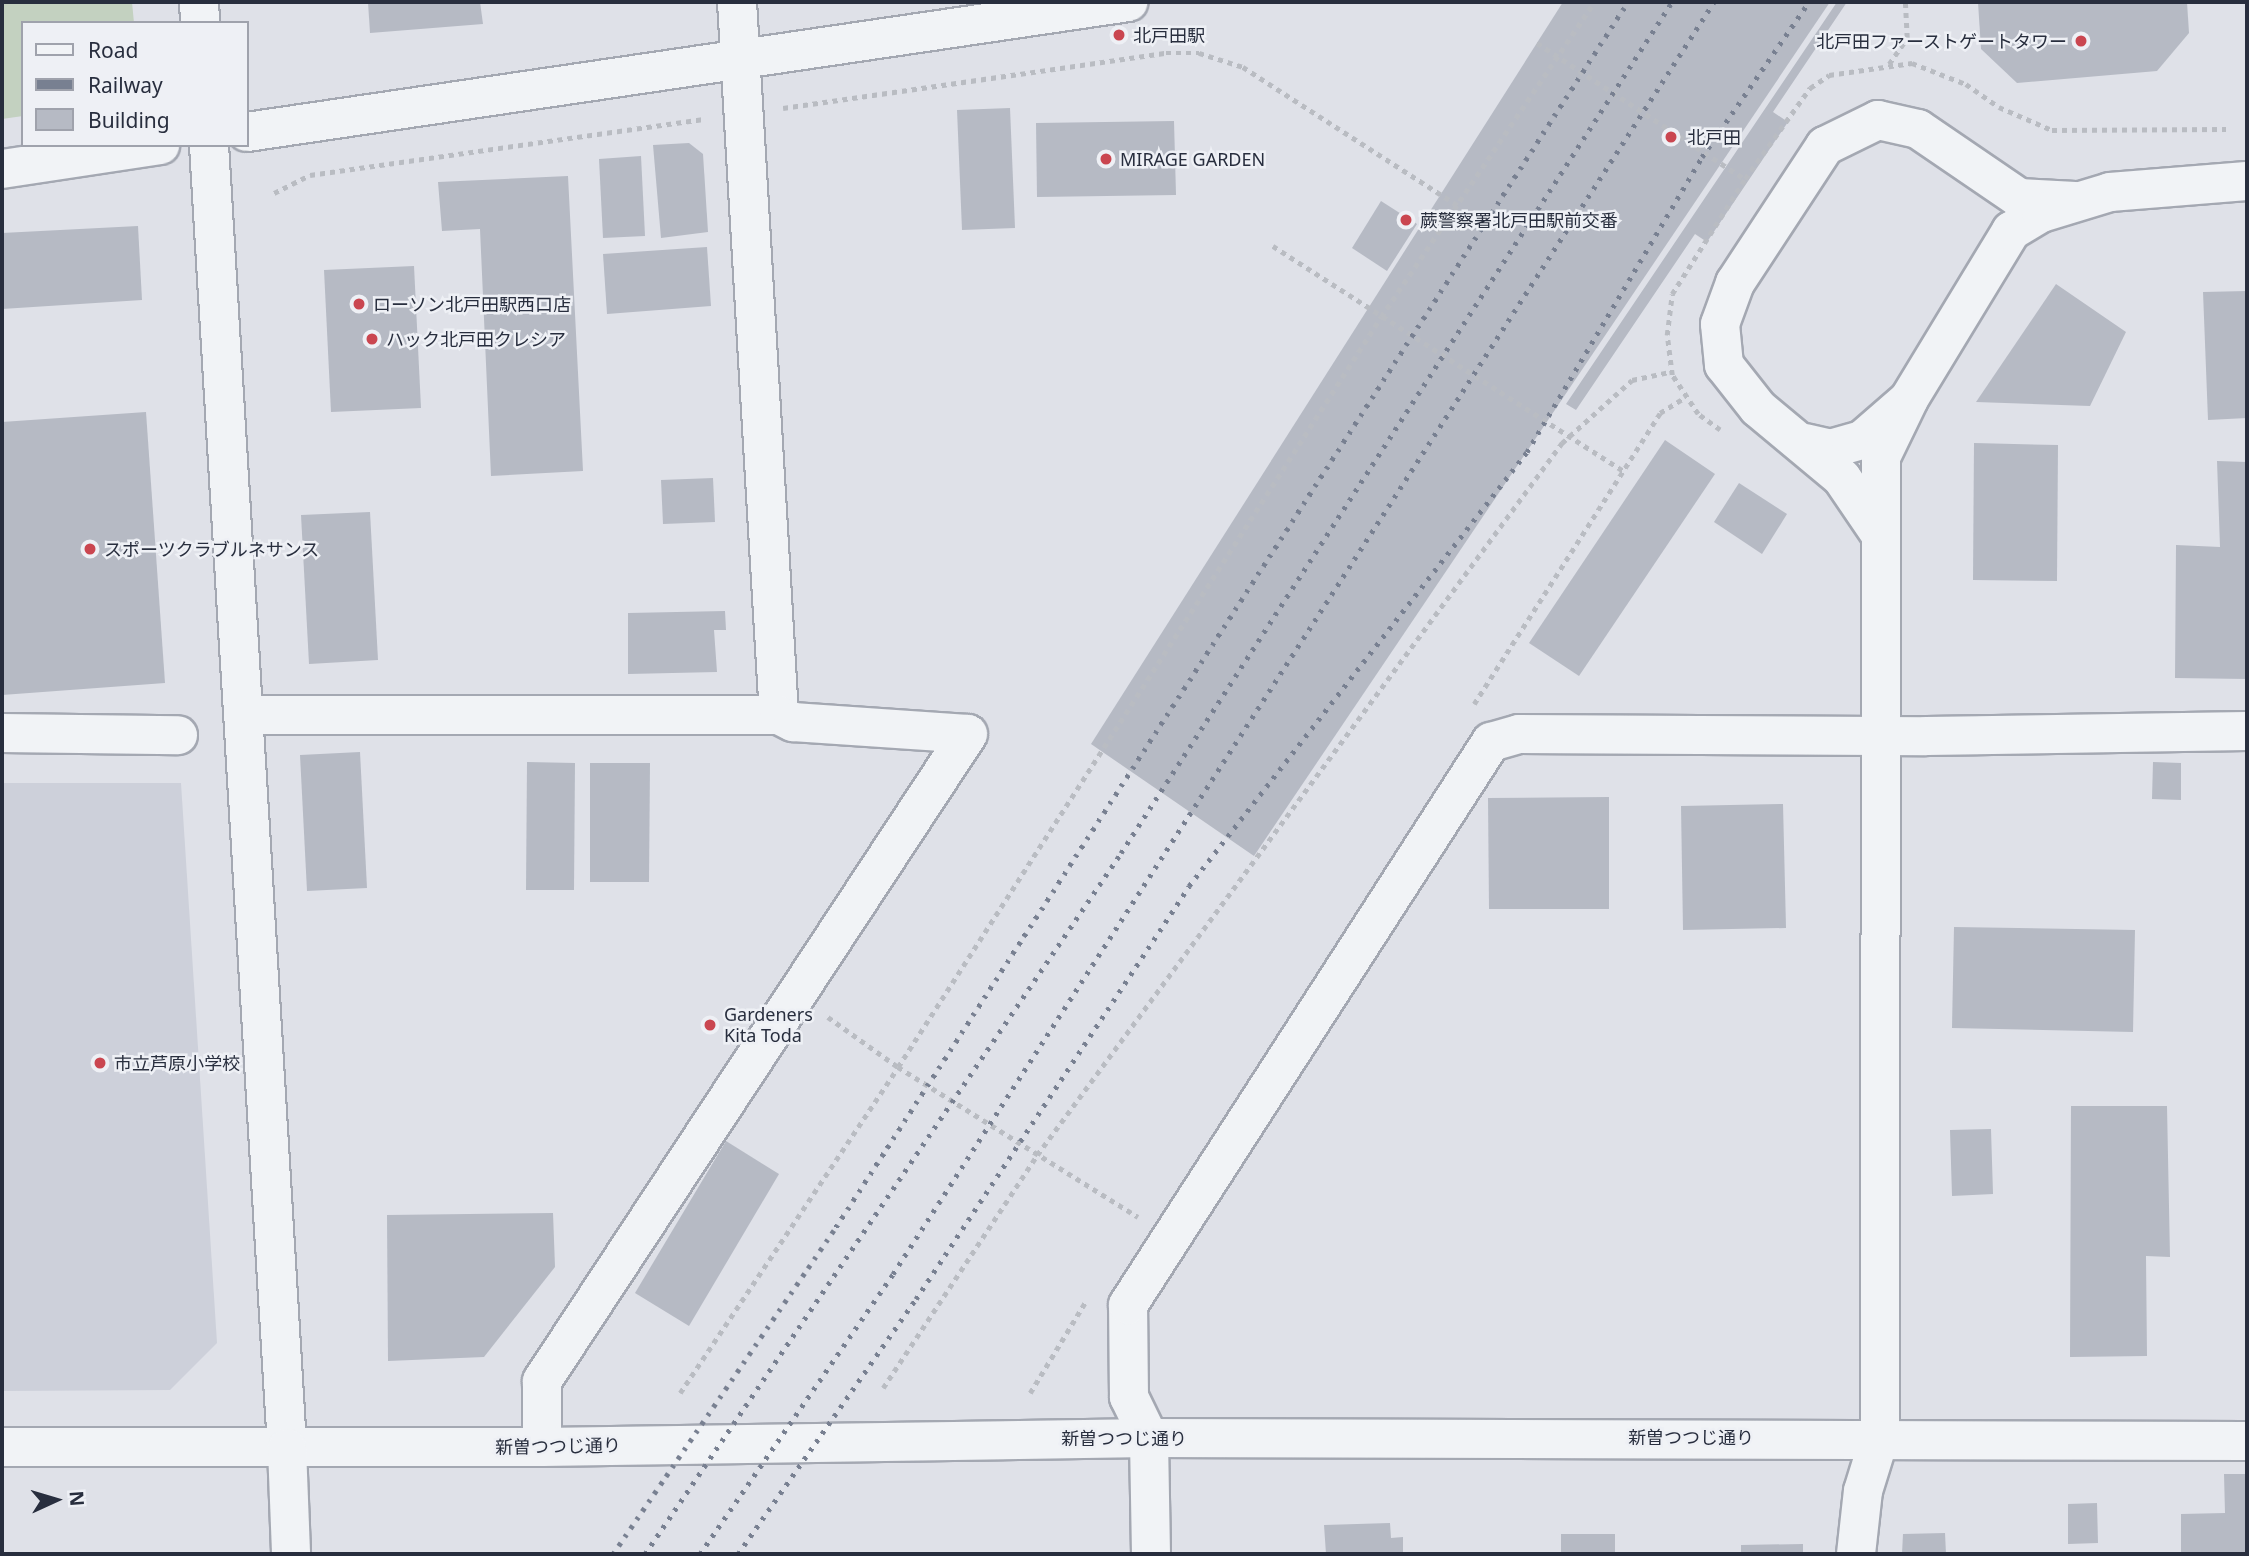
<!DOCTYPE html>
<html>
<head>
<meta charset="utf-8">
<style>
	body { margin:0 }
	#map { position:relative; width:2249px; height:1556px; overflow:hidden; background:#dfe1e8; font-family:"Noto Sans","Noto Sans JP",sans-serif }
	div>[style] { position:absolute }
	.built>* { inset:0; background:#cdd0da }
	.green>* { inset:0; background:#c3d1c0 }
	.building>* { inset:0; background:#b6bac4 }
	.path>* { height:4.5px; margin-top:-2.25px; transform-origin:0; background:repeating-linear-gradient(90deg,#b9bcc2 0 5px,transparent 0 10px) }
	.roads { filter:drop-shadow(2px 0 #a4a8b2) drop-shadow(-2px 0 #a4a8b2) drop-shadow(0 2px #a4a8b2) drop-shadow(0 -2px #a4a8b2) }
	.minor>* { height:38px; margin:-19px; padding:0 19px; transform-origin:19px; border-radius:19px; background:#f1f3f6 }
	.tertiary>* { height:38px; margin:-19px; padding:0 19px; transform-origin:19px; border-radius:19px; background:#f1f3f6 }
	.rail>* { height:5px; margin-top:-2.5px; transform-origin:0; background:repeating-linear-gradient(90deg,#788091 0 3.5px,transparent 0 10.5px) }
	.dots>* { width:19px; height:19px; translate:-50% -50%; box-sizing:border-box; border:4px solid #eef0f5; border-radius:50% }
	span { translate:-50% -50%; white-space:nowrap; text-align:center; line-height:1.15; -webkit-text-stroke:5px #eef0f5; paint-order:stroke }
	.poi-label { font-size:18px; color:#282e3e }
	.left { translate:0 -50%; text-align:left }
	.right { translate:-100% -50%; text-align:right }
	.street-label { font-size:18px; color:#282e3e }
	.frame { position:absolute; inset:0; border:4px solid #282e3e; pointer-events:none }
	.legend { position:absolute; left:21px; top:21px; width:228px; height:126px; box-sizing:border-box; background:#eef0f5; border:2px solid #9fa2ac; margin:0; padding:9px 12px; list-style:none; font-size:21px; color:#282e3e }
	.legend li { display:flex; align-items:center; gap:14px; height:35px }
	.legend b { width:35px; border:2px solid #9fa2ac }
	.north { position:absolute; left:21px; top:1465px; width:70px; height:70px; -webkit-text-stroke:5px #eef0f5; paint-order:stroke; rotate:86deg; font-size:19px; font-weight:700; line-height:28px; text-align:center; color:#282e3e }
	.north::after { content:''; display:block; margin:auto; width:24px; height:32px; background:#282e3e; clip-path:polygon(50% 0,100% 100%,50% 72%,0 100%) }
</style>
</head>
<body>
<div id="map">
	<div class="built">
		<i style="clip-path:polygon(2px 783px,181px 783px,217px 1343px,170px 1390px,2px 1391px)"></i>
	</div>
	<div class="green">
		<i style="clip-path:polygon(2px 2px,132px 2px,134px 23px,23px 23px,23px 116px,2px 119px)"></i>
	</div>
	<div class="building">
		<i style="clip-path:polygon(368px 2px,480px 2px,483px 24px,370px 33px)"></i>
		<i style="clip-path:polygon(1563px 2px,1830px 2px,1254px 856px,1091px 744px)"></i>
		<i style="clip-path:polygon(1837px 2px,1847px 2px,1773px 112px,1788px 122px,1707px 242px,1695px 234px,1576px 410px,1566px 404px)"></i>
		<i style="clip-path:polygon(1978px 2px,2187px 2px,2189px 33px,2157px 71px,2017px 83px,1981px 49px)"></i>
		<i style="clip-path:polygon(1010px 108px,1015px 228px,962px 230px,957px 110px)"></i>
		<i style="clip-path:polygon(1174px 121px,1176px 195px,1037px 197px,1036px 123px)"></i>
		<i style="clip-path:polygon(689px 143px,703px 154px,708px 232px,661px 238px,653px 145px)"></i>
		<i style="clip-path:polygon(641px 156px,645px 236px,603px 238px,599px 159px)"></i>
		<i style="clip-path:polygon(568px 176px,583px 471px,491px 476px,480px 229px,442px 231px,438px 182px)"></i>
		<i style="clip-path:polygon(1381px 201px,1417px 224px,1387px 271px,1352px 248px)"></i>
		<i style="clip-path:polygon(138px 226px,142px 300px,2px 309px,2px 233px)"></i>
		<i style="clip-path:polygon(707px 247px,711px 306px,607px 314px,603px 254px)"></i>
		<i style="clip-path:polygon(414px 266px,421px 408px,331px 412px,324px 270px)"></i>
		<i style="clip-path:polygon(2056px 284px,2126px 332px,2090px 406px,1976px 402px)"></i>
		<i style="clip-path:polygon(2247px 291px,2247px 418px,2208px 420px,2203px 292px)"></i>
		<i style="clip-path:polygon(146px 412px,165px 683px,2px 695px,2px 422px)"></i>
		<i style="clip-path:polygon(1665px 440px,1715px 474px,1579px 676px,1529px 643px)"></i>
		<i style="clip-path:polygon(1974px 443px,2058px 445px,2057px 581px,1973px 580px)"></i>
		<i style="clip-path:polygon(2217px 461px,2247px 462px,2247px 679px,2175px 678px,2176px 545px,2220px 547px)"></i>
		<i style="clip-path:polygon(713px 478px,715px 522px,663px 524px,661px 480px)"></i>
		<i style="clip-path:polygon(1739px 483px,1787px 514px,1762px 554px,1714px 522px)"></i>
		<i style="clip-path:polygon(370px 512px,378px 660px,309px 664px,301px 515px)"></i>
		<i style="clip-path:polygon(725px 611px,726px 630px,714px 630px,717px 672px,628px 674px,628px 613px)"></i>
		<i style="clip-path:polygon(360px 752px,367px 888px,307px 891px,300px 755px)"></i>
		<i style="clip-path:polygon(527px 762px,575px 763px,574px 890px,526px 890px)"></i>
		<i style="clip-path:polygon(2153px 762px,2181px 763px,2181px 800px,2152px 799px)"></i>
		<i style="clip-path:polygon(590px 763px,650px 763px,649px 882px,590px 882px)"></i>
		<i style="clip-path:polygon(1609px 797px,1609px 909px,1489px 909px,1488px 798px)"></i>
		<i style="clip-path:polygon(1783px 804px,1786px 928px,1683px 930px,1681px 806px)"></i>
		<i style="clip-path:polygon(1954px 927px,2135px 930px,2133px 1032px,1952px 1028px)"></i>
		<i style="clip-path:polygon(2071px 1106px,2167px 1106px,2170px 1257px,2146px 1256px,2147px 1356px,2070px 1357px)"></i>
		<i style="clip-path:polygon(1991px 1129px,1993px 1194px,1952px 1196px,1950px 1130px)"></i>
		<i style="clip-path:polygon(726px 1141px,779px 1174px,689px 1326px,635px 1293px)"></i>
		<i style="clip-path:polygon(553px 1213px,555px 1267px,484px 1357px,388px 1361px,387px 1215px)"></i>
		<i style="clip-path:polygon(2224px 1474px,2247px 1474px,2247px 1554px,2181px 1554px,2181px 1514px,2225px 1513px)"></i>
		<i style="clip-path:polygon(2097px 1503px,2098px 1543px,2068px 1544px,2068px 1504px)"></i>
		<i style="clip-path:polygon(1390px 1523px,1391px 1538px,1403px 1537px,1403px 1554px,1326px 1554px,1324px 1525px)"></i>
		<i style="clip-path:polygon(1945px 1533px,1946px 1554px,1902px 1554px,1903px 1534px)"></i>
		<i style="clip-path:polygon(1561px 1534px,1615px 1534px,1615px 1554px,1561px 1554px)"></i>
		<i style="clip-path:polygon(1803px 1544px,1803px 1554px,1741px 1554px,1741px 1545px)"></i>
	</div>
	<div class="path">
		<i style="left:1537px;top:43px;width:249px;rotate:33.2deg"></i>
		<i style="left:1889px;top:64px;width:32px;rotate:-55deg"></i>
		<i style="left:1907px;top:38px;width:36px;rotate:-93deg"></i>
		<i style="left:783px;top:108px;width:387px;rotate:-8.2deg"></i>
		<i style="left:1166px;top:53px;width:33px"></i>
		<i style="left:1199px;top:53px;width:46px;rotate:17.7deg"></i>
		<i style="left:1243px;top:67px;width:255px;rotate:32.8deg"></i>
		<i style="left:274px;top:193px;width:40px;rotate:-26.6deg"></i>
		<i style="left:310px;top:175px;width:396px;rotate:-8.1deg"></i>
		<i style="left:1273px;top:246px;width:416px;rotate:32.7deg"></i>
		<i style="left:1720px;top:430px;width:27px;rotate:-144deg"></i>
		<i style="left:1698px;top:414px;width:47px;rotate:-123.7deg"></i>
		<i style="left:1672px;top:375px;width:40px;rotate:-97.1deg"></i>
		<i style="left:1667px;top:335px;width:41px;rotate:-83deg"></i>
		<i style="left:1672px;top:294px;width:136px;rotate:-57.6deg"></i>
		<i style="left:1745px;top:179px;width:112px;rotate:-54.5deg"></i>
		<i style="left:1810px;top:88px;width:23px;rotate:-34deg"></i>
		<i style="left:1829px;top:75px;width:84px;rotate:-8.2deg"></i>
		<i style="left:1912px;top:63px;width:58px;rotate:21.3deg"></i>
		<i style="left:1966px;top:84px;width:40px;rotate:34.9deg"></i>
		<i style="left:1999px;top:107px;width:58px;rotate:23.5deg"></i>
		<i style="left:2052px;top:130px;width:174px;rotate:-0.3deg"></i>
		<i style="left:1474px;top:704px;width:345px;rotate:-57.4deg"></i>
		<i style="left:1660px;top:413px;width:28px;rotate:-32deg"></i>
		<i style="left:828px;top:1017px;width:86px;rotate:35.5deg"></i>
		<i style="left:898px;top:1067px;width:283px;rotate:32deg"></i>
		<i style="left:883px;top:1388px;width:279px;rotate:-56.5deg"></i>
		<i style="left:1037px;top:1155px;width:885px;rotate:-53.6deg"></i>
		<i style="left:1562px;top:443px;width:94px;rotate:-42deg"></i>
		<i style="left:1632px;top:380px;width:40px;rotate:-12deg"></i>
		<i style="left:680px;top:1393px;width:392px;rotate:-56.2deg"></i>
		<i style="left:898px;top:1067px;width:892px;rotate:-57.22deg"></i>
		<i style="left:1381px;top:317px;width:380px;rotate:-55.9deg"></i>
		<i style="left:1030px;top:1393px;width:108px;rotate:-58.7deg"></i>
	</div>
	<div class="roads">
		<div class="minor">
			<i style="left:199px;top:2px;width:21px;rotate:87deg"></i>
			<i style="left:737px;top:2px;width:714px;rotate:86.63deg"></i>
			<i style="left:247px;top:132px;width:891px;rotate:-8.39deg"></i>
			<i style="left:209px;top:145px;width:1305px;rotate:86.57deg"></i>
			<i style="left:2px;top:169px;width:160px;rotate:-8.6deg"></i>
			<i style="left:1805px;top:443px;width:26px;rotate:13deg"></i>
			<i style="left:1830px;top:449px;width:33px;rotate:-16deg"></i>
			<i style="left:1862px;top:440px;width:61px;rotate:-41deg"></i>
			<i style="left:1880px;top:534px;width:68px;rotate:-124.2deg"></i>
			<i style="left:1842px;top:478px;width:109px;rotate:-140.2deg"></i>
			<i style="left:1758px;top:408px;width:55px;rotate:-128.3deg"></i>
			<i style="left:1724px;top:365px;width:41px;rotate:-95.6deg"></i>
			<i style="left:1720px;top:324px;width:44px;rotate:-69.9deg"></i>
			<i style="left:1735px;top:283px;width:164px;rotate:-56.7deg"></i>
			<i style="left:1825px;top:146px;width:59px;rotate:-26.1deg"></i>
			<i style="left:1878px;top:120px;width:41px;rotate:12.7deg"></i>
			<i style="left:1918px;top:129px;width:122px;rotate:34.3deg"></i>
			<i style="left:2019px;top:198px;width:56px;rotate:3.1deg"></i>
			<i style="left:246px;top:715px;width:533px"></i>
			<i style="left:779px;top:715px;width:16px;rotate:27deg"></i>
			<i style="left:793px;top:722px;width:175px;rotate:3.9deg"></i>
			<i style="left:968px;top:734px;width:775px;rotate:123.36deg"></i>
			<i style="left:542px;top:1381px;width:66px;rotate:90deg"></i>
			<i style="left:2px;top:733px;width:176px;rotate:0.7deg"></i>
			<i style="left:1151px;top:1554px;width:116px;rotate:-91deg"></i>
			<i style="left:1149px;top:1438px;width:46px;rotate:-116deg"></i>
			<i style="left:1129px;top:1397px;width:92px;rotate:-90.6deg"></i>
			<i style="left:1128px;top:1305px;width:670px;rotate:-57.19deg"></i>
			<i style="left:1491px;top:742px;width:29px;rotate:-16deg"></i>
			<i style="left:1519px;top:734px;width:407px;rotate:0.3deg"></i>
			<i style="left:1926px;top:736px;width:321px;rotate:-0.9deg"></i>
			<i style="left:1856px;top:1554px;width:63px;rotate:-83.7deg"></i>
			<i style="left:1863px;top:1491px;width:58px;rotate:-72.8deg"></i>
		</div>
		<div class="tertiary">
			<i style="left:1880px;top:1436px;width:979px;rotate:-89.94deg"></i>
			<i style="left:1881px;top:457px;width:64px;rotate:-64.2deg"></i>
			<i style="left:1909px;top:399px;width:197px;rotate:-58.7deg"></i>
			<i style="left:2011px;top:231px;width:35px;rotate:-31deg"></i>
			<i style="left:2041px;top:213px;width:72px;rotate:-16.9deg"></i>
			<i style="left:2110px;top:192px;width:137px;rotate:-4.6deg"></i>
			<i style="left:2px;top:1447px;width:540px"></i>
			<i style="left:542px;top:1447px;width:607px;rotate:-0.85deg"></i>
			<i style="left:1149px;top:1438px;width:1098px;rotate:0.16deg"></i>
			<i style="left:287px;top:1448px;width:106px;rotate:87.8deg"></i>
		</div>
	</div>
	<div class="rail">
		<i style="left:613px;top:1554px;width:396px;rotate:-55.7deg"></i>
		<i style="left:836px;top:1227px;width:1459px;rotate:-57.12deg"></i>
		<i style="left:645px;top:1554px;width:847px;rotate:-55.82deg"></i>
		<i style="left:1121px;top:853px;width:1014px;rotate:-57.08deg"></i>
		<i style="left:700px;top:1554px;width:340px;rotate:-55.4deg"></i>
		<i style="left:893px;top:1274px;width:1514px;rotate:-57.16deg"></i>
		<i style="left:738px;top:1554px;width:311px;rotate:-55.1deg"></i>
		<i style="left:916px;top:1299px;width:495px;rotate:-56.5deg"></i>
		<i style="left:1189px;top:886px;width:550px;rotate:-52.09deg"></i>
		<i style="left:1527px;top:452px;width:343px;rotate:-59.3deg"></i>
		<i style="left:1702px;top:157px;width:188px;rotate:-55.4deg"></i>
	</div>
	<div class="dots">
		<i style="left:1119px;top:35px;background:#ca4650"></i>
		<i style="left:2081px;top:41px;background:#ca4650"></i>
		<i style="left:1671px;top:137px;background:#ca4650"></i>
		<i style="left:1106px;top:159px;background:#ca4650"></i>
		<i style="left:1406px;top:220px;background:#ca4650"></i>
		<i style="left:359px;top:304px;background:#ca4650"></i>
		<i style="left:372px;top:339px;background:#ca4650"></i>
		<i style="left:90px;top:549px;background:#ca4650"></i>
		<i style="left:710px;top:1025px;background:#ca4650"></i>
		<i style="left:100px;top:1063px;background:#ca4650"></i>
	</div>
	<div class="poi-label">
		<span class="left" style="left:1133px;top:35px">北戸田駅</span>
		<span class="right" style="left:2067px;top:41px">北戸田ファーストゲートタワー</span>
		<span class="left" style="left:1687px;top:137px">北戸田</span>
		<span class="left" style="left:1120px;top:159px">MIRAGE GARDEN</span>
		<span class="left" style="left:1420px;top:220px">蕨警察署北戸田駅前交番</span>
		<span class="left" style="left:373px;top:304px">ローソン北戸田駅西口店</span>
		<span class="left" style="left:386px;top:339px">ハック北戸田クレシア</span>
		<span class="left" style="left:104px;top:549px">スポーツクラブルネサンス</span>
		<span class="left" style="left:724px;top:1025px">Gardeners<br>Kita Toda</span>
		<span class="left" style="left:114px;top:1063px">市立芦原小学校</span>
	</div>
	<div class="street-label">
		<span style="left:1691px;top:1437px">新曽つつじ通り</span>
		<span style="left:1124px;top:1438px">新曽つつじ通り</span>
		<span style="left:558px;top:1446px;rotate:-1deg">新曽つつじ通り</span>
	</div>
	<div class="frame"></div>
	<ul class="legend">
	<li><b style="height:9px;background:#f1f3f6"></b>Road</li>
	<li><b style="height:9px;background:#788091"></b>Railway</li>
	<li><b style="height:19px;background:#b6bac4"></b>Building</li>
	</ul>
	<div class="north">N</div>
</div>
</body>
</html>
